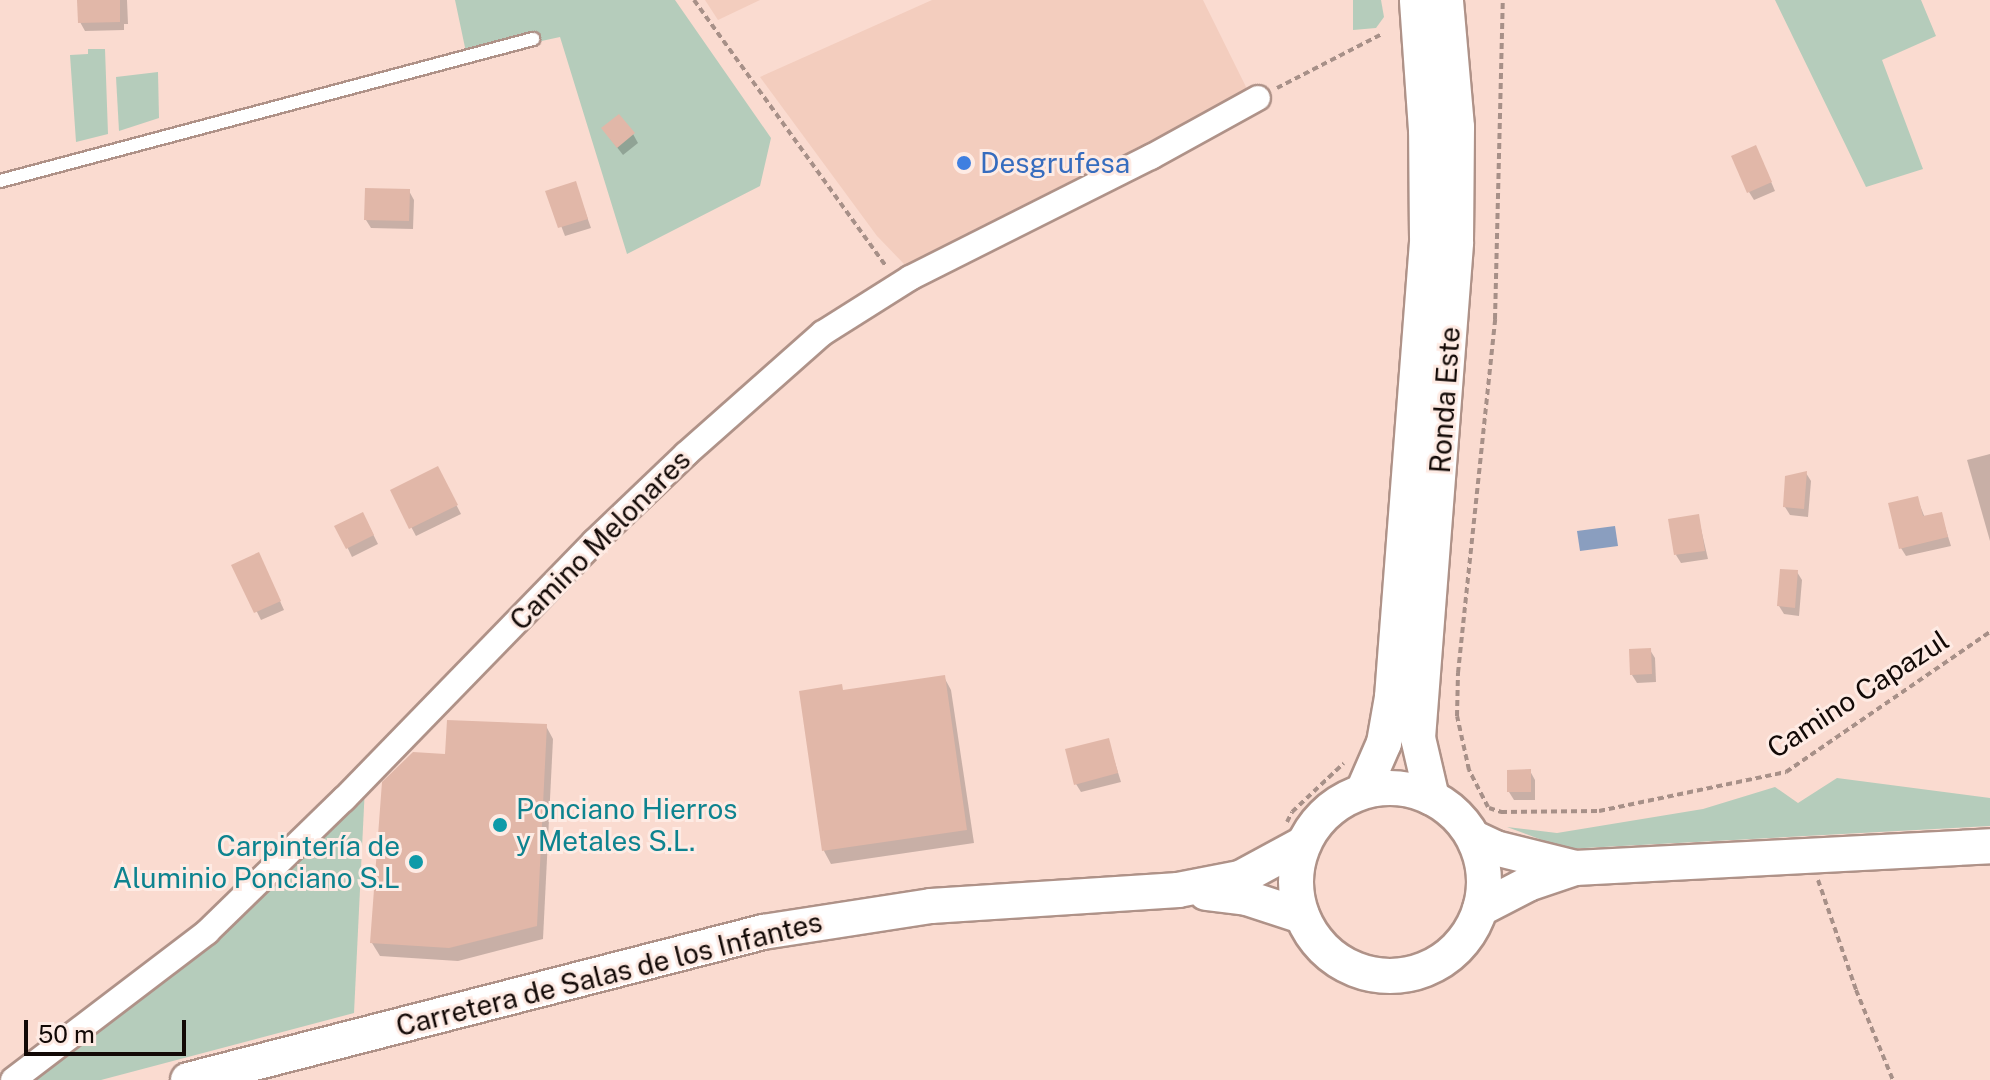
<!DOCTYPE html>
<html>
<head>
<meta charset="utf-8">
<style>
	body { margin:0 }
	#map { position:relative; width:1990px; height:1080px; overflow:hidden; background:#fadbd0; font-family:"Public Sans",sans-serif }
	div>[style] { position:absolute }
	.built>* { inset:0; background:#f3cdbe }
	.green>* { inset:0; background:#b5ccbb }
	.water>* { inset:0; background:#8a9ebf }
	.shadow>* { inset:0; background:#0003 }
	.building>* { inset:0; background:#e1b7a8 }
	.path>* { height:4px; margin-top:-2px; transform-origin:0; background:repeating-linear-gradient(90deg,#a79088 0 6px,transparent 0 10px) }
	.roads { filter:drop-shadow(2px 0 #af9288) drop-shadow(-2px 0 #af9288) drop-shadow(0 2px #af9288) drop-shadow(0 -2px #af9288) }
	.lane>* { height:12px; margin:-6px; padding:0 6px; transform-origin:6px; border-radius:6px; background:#fff }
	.street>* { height:24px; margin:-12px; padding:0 12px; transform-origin:12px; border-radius:12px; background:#fff }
	.secondary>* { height:34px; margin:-17px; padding:0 17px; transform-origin:17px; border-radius:17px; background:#fff }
	.secondary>.ring { margin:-17px; padding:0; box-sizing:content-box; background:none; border:34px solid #fff; border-radius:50% }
	.dots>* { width:22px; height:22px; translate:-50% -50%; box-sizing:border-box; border:4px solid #feebe4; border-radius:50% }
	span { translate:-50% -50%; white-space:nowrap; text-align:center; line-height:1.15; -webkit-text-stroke:6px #feebe4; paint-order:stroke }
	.shop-label { font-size:28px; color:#366cbe }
	.left { translate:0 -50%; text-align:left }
	.street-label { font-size:28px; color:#120906 }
	.culture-label { font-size:28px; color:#0d838f }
	.right { translate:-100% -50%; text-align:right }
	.scale { position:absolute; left:24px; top:1020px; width:162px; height:36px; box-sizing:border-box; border:4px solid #120906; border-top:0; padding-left:10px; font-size:24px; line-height:28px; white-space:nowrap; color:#120906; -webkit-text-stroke:6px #feebe4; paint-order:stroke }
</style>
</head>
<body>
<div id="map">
	<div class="built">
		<i style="clip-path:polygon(705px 0,760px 0,718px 20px)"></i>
		<i style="clip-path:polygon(932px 0,1203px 0,1248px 91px,905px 265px,877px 236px,760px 77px)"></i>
	</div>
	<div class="green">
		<i style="clip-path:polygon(455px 0,675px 0,771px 138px,760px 186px,627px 254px,560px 37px,467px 57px)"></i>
		<i style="clip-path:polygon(1353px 0,1381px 0,1384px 17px,1376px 28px,1353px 30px)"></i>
		<i style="clip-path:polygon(1775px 0,1921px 0,1936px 36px,1882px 60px,1923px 169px,1866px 187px)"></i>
		<i style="clip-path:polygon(88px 49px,105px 49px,108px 134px,76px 142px,70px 55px,88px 54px)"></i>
		<i style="clip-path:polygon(158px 72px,159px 118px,119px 131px,116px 77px)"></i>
		<i style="clip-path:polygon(1837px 778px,1990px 798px,1990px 826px,1566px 849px,1507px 827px,1557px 833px,1703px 809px,1775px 787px,1798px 803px)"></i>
		<i style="clip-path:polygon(365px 786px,354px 1013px,101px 1080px,23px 1080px)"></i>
	</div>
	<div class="water">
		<i style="clip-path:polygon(1615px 526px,1618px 546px,1580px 551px,1577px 531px)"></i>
	</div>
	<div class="shadow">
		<i style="clip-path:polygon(79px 0,127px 0,128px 24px,124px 24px,124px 30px,85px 31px,80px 22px)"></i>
		<i style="clip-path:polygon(633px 134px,638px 143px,623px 155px,609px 137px)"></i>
		<i style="clip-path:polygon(1760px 156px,1775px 191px,1754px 200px,1749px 192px)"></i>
		<i style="clip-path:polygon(575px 183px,591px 228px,565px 236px,548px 192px)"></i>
		<i style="clip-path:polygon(409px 191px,414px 200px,413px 229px,371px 228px,366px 220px)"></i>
		<i style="clip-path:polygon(1990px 454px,1990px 541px,1967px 460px)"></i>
		<i style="clip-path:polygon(1806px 473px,1811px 481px,1808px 517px,1790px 515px,1785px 507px)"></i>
		<i style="clip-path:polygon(442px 477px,461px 514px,416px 536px,392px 491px)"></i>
		<i style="clip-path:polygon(1917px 498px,1925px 518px,1941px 514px,1951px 546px,1906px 556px,1901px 548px)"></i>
		<i style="clip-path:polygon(1698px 516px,1708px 559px,1681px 563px,1676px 555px)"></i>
		<i style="clip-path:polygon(367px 522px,378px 544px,352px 557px,337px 526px)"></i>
		<i style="clip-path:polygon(263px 563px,284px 610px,261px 620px,234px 566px)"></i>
		<i style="clip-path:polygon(1797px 572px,1802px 580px,1799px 616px,1784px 614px,1779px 606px)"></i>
		<i style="clip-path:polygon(1650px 650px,1655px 658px,1656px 682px,1637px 683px,1632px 675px)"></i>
		<i style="clip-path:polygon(944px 677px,951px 690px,974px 843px,831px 864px,824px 851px,844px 692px)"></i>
		<i style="clip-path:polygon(546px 726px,553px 739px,543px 939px,458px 961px,380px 956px,372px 943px,447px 756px)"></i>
		<i style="clip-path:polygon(1108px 740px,1121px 782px,1081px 792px,1076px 784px)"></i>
		<i style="clip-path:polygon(1530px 771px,1535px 780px,1535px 800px,1514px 800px,1509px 792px)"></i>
	</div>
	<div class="building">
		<i style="clip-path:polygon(77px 0,120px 0,120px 22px,78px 23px)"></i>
		<i style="clip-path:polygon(619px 114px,635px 133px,617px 148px,601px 128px)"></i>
		<i style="clip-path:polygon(1756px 145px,1772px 182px,1747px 193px,1731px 156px)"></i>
		<i style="clip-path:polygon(576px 181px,588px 219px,558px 228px,545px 191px)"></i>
		<i style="clip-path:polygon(365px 188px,410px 189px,409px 221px,364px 220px)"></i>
		<i style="clip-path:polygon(438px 466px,458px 505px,409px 529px,390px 490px)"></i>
		<i style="clip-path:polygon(1807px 471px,1804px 509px,1783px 507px,1785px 476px)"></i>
		<i style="clip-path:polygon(1918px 496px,1923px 516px,1942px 512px,1948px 537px,1899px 549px,1888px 503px)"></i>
		<i style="clip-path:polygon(363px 512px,374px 535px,346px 549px,334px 526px)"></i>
		<i style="clip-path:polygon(1699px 514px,1705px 551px,1674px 555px,1668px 519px)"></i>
		<i style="clip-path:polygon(259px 552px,281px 601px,254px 613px,231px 565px)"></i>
		<i style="clip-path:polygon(1780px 569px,1798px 570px,1795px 608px,1777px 606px)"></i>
		<i style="clip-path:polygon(1651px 648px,1652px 674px,1630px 675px,1629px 649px)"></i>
		<i style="clip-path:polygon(945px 675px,967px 830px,822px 851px,799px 691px,842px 684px,843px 690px)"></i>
		<i style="clip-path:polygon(447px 720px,547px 724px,537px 926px,449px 948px,370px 943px,382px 782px,413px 752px,445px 754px)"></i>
		<i style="clip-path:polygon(1109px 738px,1118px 773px,1074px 785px,1065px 749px)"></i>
		<i style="clip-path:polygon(1531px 769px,1531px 792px,1507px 792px,1507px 770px)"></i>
	</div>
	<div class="path">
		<i style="left:694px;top:0;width:328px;rotate:54.2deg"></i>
		<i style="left:1277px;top:88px;width:118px;rotate:-27.2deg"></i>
		<i style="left:1488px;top:807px;width:42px;rotate:-117.2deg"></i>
		<i style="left:1469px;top:770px;width:55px;rotate:-102.5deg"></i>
		<i style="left:1457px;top:716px;width:43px;rotate:-88.7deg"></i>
		<i style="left:1458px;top:673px;width:356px;rotate:-84deg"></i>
		<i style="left:1495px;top:319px;width:319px;rotate:-88.6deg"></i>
		<i style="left:1489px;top:808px;width:13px;rotate:18deg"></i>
		<i style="left:1501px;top:812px;width:98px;rotate:-0.6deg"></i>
		<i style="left:1599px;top:811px;width:191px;rotate:-11.8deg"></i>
		<i style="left:1786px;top:772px;width:247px;rotate:-34.5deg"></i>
		<i style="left:1287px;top:822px;width:11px;rotate:-63deg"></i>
		<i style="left:1292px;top:812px;width:71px;rotate:-43.3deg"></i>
		<i style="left:1818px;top:880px;width:116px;rotate:70.9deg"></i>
		<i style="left:1856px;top:990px;width:97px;rotate:67.7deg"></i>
	</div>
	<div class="roads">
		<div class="lane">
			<i style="left:0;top:181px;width:552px;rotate:-14.92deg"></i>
		</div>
		<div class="street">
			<i style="left:13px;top:1080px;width:244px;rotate:-37.3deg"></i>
			<i style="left:207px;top:932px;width:191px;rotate:-44.2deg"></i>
			<i style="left:344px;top:799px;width:359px;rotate:-45.8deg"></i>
			<i style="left:594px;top:542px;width:127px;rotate:-43.7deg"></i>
			<i style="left:686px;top:454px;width:183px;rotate:-41.5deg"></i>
			<i style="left:823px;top:333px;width:103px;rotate:-32.3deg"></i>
			<i style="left:910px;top:278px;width:270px;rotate:-26.7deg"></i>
			<i style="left:1151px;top:157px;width:122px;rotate:-28.9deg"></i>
		</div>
		<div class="secondary">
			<i class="ring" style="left:1296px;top:788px;width:154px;height:154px"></i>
			<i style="left:1363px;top:791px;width:52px;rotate:-66.4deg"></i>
			<i style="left:1384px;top:743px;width:47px;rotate:-80.1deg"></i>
			<i style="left:1392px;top:697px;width:461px;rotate:-85.6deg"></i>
			<i style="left:1427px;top:237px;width:107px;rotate:-90.5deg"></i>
			<i style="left:1426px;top:130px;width:130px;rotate:-94deg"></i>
			<i style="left:1432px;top:798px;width:62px;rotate:-103.1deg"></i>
			<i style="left:1418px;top:738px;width:497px;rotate:-85.6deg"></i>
			<i style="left:1456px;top:242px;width:115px;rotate:-89.5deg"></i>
			<i style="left:1457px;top:127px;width:127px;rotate:-95deg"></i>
			<i style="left:1474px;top:838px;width:23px;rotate:25deg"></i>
			<i style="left:1495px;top:848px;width:82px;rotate:14deg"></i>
			<i style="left:1575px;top:868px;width:416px;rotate:-3deg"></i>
			<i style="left:1206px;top:893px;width:41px;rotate:7deg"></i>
			<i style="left:1247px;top:898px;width:58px;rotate:18.1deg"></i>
			<i style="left:1480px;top:909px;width:54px;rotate:-27.5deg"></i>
			<i style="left:1528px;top:884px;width:50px;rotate:-18.8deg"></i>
			<i style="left:188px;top:1080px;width:594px;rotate:-14.43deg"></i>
			<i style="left:763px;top:932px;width:170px;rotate:-8.8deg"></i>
			<i style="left:931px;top:906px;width:248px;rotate:-3.7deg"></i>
			<i style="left:1178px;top:890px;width:63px;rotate:-11deg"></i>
			<i style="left:1240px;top:878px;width:72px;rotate:-28.4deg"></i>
		</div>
	</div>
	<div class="dots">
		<i style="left:964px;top:163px;background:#3f7fe0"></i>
		<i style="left:500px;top:825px;background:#0f9aa8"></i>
		<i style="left:416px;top:862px;background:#0f9aa8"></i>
	</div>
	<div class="shop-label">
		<span class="left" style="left:980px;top:163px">Desgrufesa</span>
	</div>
	<div class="street-label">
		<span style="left:1445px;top:400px;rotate:-86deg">Ronda Este</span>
		<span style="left:600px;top:540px;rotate:-45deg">Camino Melonares</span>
		<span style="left:1858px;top:694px;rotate:-33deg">Camino Capazul</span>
		<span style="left:609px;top:974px;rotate:-14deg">Carretera de Salas de los Infantes</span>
	</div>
	<div class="culture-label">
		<span class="left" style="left:516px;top:825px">Ponciano Hierros<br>y Metales S.L.</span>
		<span class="right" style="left:400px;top:862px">Carpintería de<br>Aluminio Ponciano S.L</span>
	</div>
	<div class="scale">50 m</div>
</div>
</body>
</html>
